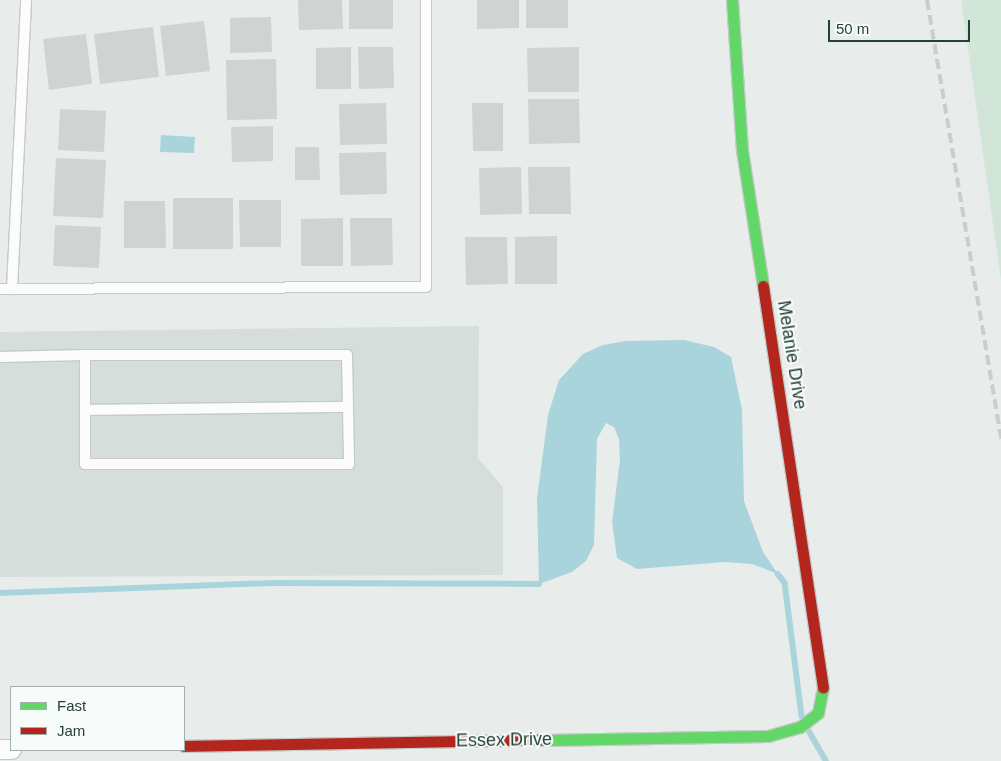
<!DOCTYPE html>
<html>
<head>
<meta charset="utf-8">
<style>
	body { margin:0 }
	#map { position:relative; width:1001px; height:761px; overflow:hidden; background:#e8edeb; font-family:Helvetica,sans-serif }
	div>[style] { position:absolute }
	.built>* { inset:0; background:#d6dedb }
	.green>* { inset:0; background:#d1e6d8 }
	.water>* { inset:0; background:#a9d4db }
	.stream>* { height:5.5px; margin:-2.75px; padding:0 2.75px; transform-origin:2.75px; border-radius:2.75px; background:#a9d4db }
	.building>* { inset:0; background:#cfd4d2 }
	.roads { filter:drop-shadow(1px 0 #c5cac8) drop-shadow(-1px 0 #c5cac8) drop-shadow(0 1px #c5cac8) drop-shadow(0 -1px #c5cac8) }
	.lane>* { height:10px; margin:-5px; padding:0 5px; transform-origin:5px; border-radius:5px; background:#fcfcfc }
	.street>* { height:19px; margin:-9.5px; padding:0 9.5px; transform-origin:9.5px; border-radius:9.5px; background:#fcfcfc }
	.fast>* { height:11px; margin:-5.5px; padding:0 5.5px; transform-origin:5.5px; border-radius:5.5px; background:#63d668 }
	.jam>* { height:11px; margin:-5.5px; padding:0 5.5px; transform-origin:5.5px; border-radius:5.5px; background:#b3261e }
	.rail>* { height:4px; margin-top:-2px; transform-origin:0; background:repeating-linear-gradient(90deg,#c9cdcc 0 10px,transparent 0 15px) }
	span { translate:-50% -50%; white-space:nowrap; text-align:center; line-height:1.15; -webkit-text-stroke:4px #f7fbf9; paint-order:stroke }
	.street-label { font-size:18px; color:#24423a }
	.legend { position:absolute; left:10px; top:686px; width:175px; height:65px; box-sizing:border-box; background:#f7fbf9; border:1px solid #a3b1ad; margin:0; padding:6px 9px; list-style:none; font-size:15px; color:#24423a }
	.legend li { display:flex; align-items:center; gap:10px; height:25px }
	.legend b { width:25px; border:1px solid #a3b1ad }
	.scale { position:absolute; left:828px; top:20px; width:142px; height:22px; box-sizing:border-box; border:2px solid #24423a; border-top:0; padding-left:6px; font-size:15px; line-height:18px; white-space:nowrap; color:#24423a; -webkit-text-stroke:4px #f7fbf9; paint-order:stroke }
</style>
</head>
<body>
<div id="map">
	<div class="built">
		<i style="clip-path:polygon(479px 326px,478px 458px,503px 487px,503px 575px,0 577px,0 332px)"></i>
	</div>
	<div class="green">
		<i style="clip-path:polygon(961px 0,1001px 0,1001px 281px)"></i>
	</div>
	<div class="water">
		<i style="clip-path:polygon(161px 135px,195px 137px,194px 153px,160px 152px)"></i>
		<i style="clip-path:polygon(684px 340px,714px 347px,731px 357px,742px 410px,744px 501px,763px 552px,778px 574px,752px 564px,725px 562px,637px 569px,617px 558px,612px 522px,620px 460px,619px 439px,614px 427px,606px 423px,597px 439px,594px 545px,586px 561px,572px 572px,539px 584px,537px 498px,548px 415px,559px 380px,583px 354px,603px 345px,626px 341px)"></i>
	</div>
	<div class="stream">
		<i style="left:778px;top:574px;width:11px;rotate:52deg"></i>
		<i style="left:785px;top:583px;width:134px;rotate:82.7deg"></i>
		<i style="left:0;top:593px;width:272px;rotate:-2.1deg"></i>
		<i style="left:272px;top:583px;width:267px;rotate:0.2deg"></i>
		<i style="left:809px;top:731px;width:34px;rotate:60deg"></i>
	</div>
	<div class="building">
		<i style="clip-path:polygon(298px 0,342px 0,343px 29px,299px 30px)"></i>
		<i style="clip-path:polygon(349px 0,393px 0,393px 29px,349px 29px)"></i>
		<i style="clip-path:polygon(477px 0,519px 0,519px 28px,477px 29px)"></i>
		<i style="clip-path:polygon(526px 0,568px 0,568px 28px,526px 28px)"></i>
		<i style="clip-path:polygon(271px 17px,272px 52px,230px 53px,230px 18px)"></i>
		<i style="clip-path:polygon(204px 21px,210px 71px,166px 76px,160px 26px)"></i>
		<i style="clip-path:polygon(153px 27px,159px 77px,100px 84px,94px 34px)"></i>
		<i style="clip-path:polygon(86px 34px,92px 84px,49px 90px,43px 39px)"></i>
		<i style="clip-path:polygon(351px 47px,351px 89px,316px 89px,316px 48px)"></i>
		<i style="clip-path:polygon(358px 47px,393px 47px,394px 88px,359px 89px)"></i>
		<i style="clip-path:polygon(579px 47px,579px 92px,528px 92px,527px 48px)"></i>
		<i style="clip-path:polygon(276px 59px,277px 119px,227px 120px,226px 60px)"></i>
		<i style="clip-path:polygon(528px 99px,579px 99px,580px 143px,529px 144px)"></i>
		<i style="clip-path:polygon(386px 103px,387px 144px,340px 145px,339px 104px)"></i>
		<i style="clip-path:polygon(472px 103px,503px 103px,503px 151px,473px 151px)"></i>
		<i style="clip-path:polygon(60px 109px,106px 111px,104px 152px,58px 150px)"></i>
		<i style="clip-path:polygon(273px 126px,273px 161px,232px 162px,231px 127px)"></i>
		<i style="clip-path:polygon(295px 147px,319px 147px,320px 180px,295px 180px)"></i>
		<i style="clip-path:polygon(386px 152px,387px 194px,340px 195px,339px 153px)"></i>
		<i style="clip-path:polygon(56px 158px,106px 160px,103px 218px,53px 216px)"></i>
		<i style="clip-path:polygon(521px 167px,522px 214px,480px 215px,479px 168px)"></i>
		<i style="clip-path:polygon(528px 167px,570px 167px,571px 214px,529px 214px)"></i>
		<i style="clip-path:polygon(173px 198px,233px 198px,233px 249px,173px 249px)"></i>
		<i style="clip-path:polygon(239px 200px,281px 200px,281px 247px,240px 247px)"></i>
		<i style="clip-path:polygon(124px 201px,165px 201px,166px 248px,124px 248px)"></i>
		<i style="clip-path:polygon(343px 218px,343px 266px,301px 266px,301px 219px)"></i>
		<i style="clip-path:polygon(350px 218px,392px 218px,393px 265px,351px 266px)"></i>
		<i style="clip-path:polygon(55px 225px,101px 227px,99px 268px,53px 266px)"></i>
		<i style="clip-path:polygon(557px 236px,557px 284px,515px 284px,515px 237px)"></i>
		<i style="clip-path:polygon(465px 237px,507px 237px,508px 284px,466px 285px)"></i>
	</div>
	<div class="roads">
		<div class="lane">
			<i style="left:0;top:289px;width:426px;rotate:-0.3deg"></i>
			<i style="left:426px;top:287px;width:287px;rotate:-90deg"></i>
			<i style="left:12px;top:289px;width:289px;rotate:-87.2deg"></i>
			<i style="left:0;top:357px;width:85px;rotate:-1.3deg"></i>
			<i style="left:85px;top:355px;width:262px"></i>
			<i style="left:347px;top:355px;width:109px;rotate:88.9deg"></i>
			<i style="left:349px;top:464px;width:264px;rotate:180deg"></i>
			<i style="left:85px;top:464px;width:109px;rotate:-90deg"></i>
			<i style="left:85px;top:410px;width:263px;rotate:-0.7deg"></i>
		</div>
		<div class="street">
			<i style="left:0;top:749px;width:11px"></i>
		</div>
		<div class="fast">
			<i style="left:732px;top:0;width:150px;rotate:86.2deg"></i>
			<i style="left:742px;top:150px;width:138px;rotate:81.2deg"></i>
			<i style="left:545px;top:740px;width:223px;rotate:-1deg"></i>
			<i style="left:768px;top:736px;width:33px;rotate:-16deg"></i>
			<i style="left:800px;top:727px;width:23px;rotate:-38deg"></i>
			<i style="left:818px;top:713px;width:25px;rotate:-79deg"></i>
		</div>
		<div class="jam">
			<i style="left:763px;top:286px;width:406px;rotate:81.5deg"></i>
			<i style="left:184px;top:746px;width:361px;rotate:-1deg"></i>
		</div>
	</div>
	<div class="rail">
		<i style="left:927px;top:0;width:445px;rotate:80.4deg"></i>
	</div>
	<div class="street-label">
		<span style="left:792px;top:355px;rotate:81deg">Melanie Drive</span>
		<span style="left:504px;top:740px;rotate:-1deg">Essex Drive</span>
	</div>
	<ul class="legend">
	<li><b style="height:6px;background:#63d668"></b>Fast</li>
	<li><b style="height:6px;background:#b3261e"></b>Jam</li>
	</ul>
	<div class="scale">50 m</div>
</div>
</body>
</html>
